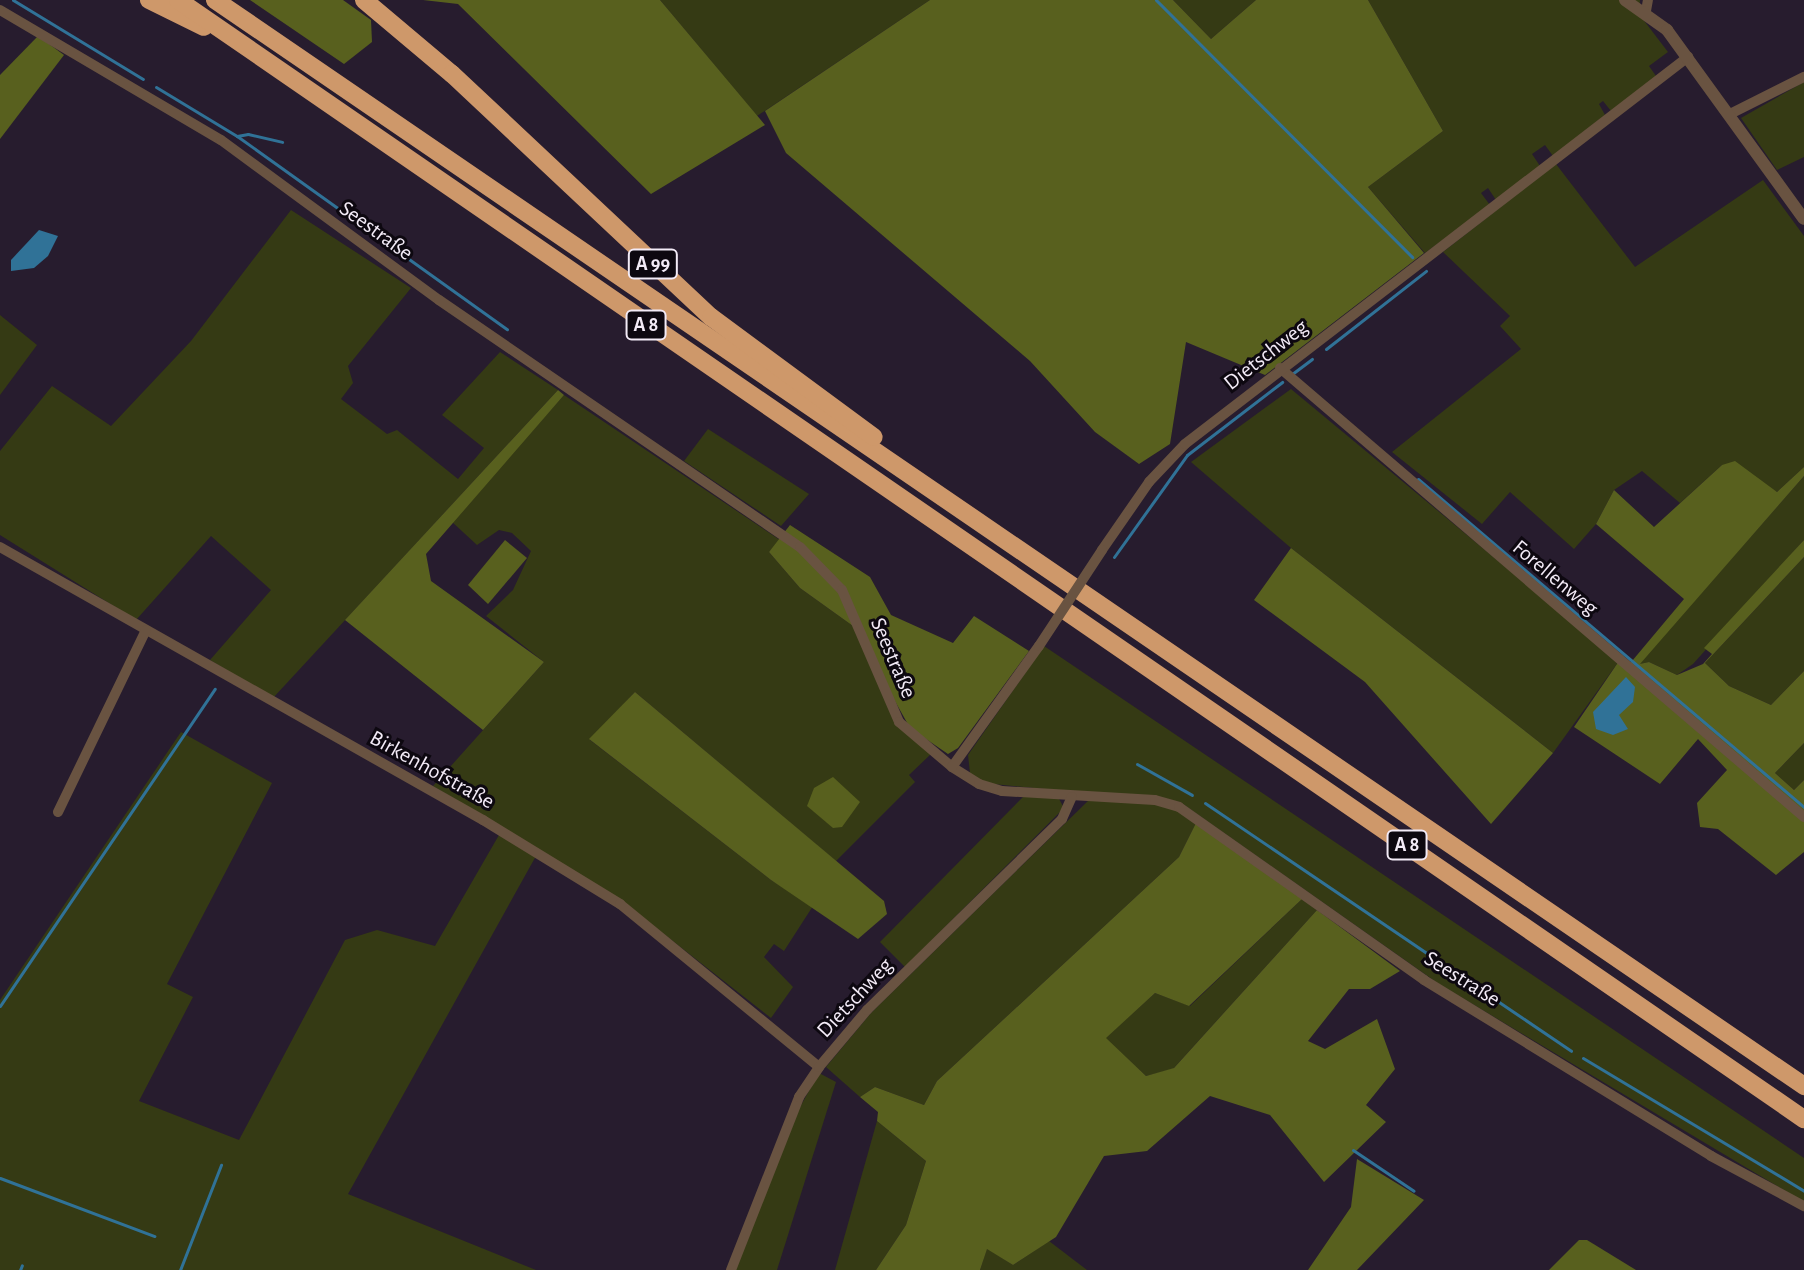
<!DOCTYPE html>
<html>
<head>
<meta charset="utf-8">
<style>
	body { margin:0 }
	#map { position:relative; width:1804px; height:1270px; overflow:hidden; background:#271c2e; font-family:"Alegreya Sans",sans-serif }
	div>[style] { position:absolute }
	.green>* { inset:0; background:#353a14 }
	.forest>* { inset:0; background:#58601e }
	.water>* { inset:0; background:#307297 }
	.stream>* { height:3px; margin:-1.5px; padding:0 1.5px; transform-origin:1.5px; border-radius:1.5px; background:#307297 }
	.minor>* { height:10px; margin:-5px; padding:0 5px; transform-origin:5px; border-radius:5px; background:#695341 }
	.tertiary>* { height:12px; margin:-6px; padding:0 6px; transform-origin:6px; border-radius:6px; background:#695341 }
	.motorway>* { height:18px; margin:-9px; padding:0 9px; transform-origin:9px; border-radius:9px; background:#ce986a }
	.minor-bridge>* { height:10px; margin:-5px; padding:0 5px; transform-origin:5px; border-radius:5px; background:#695341 }
	span { translate:-50% -50%; white-space:nowrap; text-align:center; line-height:1.15; -webkit-text-stroke:6px #0d0810; paint-order:stroke }
	.shield-label span { padding:2px 6px; background:#0d0810; border:2px solid; border-radius:6px; -webkit-text-stroke-width:0 }
	.shield-label { font-size:20px; color:#f3ebf7; font-weight:700 }
	.street-label { font-size:22px; color:#f3ebf7 }
</style>
</head>
<body>
<div id="map">
	<div class="green">
		<i style="clip-path:polygon(660px 0,930px 0,757px 116px)"></i>
		<i style="clip-path:polygon(1173px 0,1256px 0,1211px 39px)"></i>
		<i style="clip-path:polygon(1368px 0,1640px 0,1639px 14px,1668px 52px,1649px 66px,1656px 76px,1611px 111px,1603px 101px,1599px 104px,1605px 115px,1553px 156px,1545px 145px,1532px 154px,1540px 166px,1496px 200px,1488px 188px,1481px 193px,1490px 205px,1425px 253px,1368px 187px,1443px 131px)"></i>
		<i style="clip-path:polygon(1804px 82px,1804px 157px,1777px 170px,1741px 118px)"></i>
		<i style="clip-path:polygon(1556px 164px,1635px 267px,1763px 180px,1804px 236px,1804px 467px,1777px 492px,1722px 465px,1680px 503px,1642px 471px,1614px 490px,1596px 524px,1574px 549px,1510px 492px,1482px 524px,1392px 452px,1521px 349px,1500px 326px,1510px 316px,1443px 252px)"></i>
		<i style="clip-path:polygon(291px 210px,411px 288px,348px 366px,353px 383px,341px 399px,387px 434px,397px 430px,458px 479px,484px 448px,442px 415px,500px 352px,558px 390px,273px 698px,210px 660px,271px 590px,211px 536px,136px 620px,0 535px,0 451px,52px 386px,111px 426px,191px 341px)"></i>
		<i style="clip-path:polygon(0 315px,37px 345px,0 395px)"></i>
		<i style="clip-path:polygon(1291px 389px,1619px 661px,1553px 753px,1291px 548px,1191px 462px)"></i>
		<i style="clip-path:polygon(564px 395px,780px 540px,769px 552px,800px 588px,853px 626px,896px 719px,931px 754px,909px 775px,915px 782px,836px 861px,635px 692px,590px 740px,771px 880px,813px 906px,784px 951px,774px 944px,764px 957px,793px 987px,771px 1018px,623px 902px,433px 786px,544px 662px,486px 616px,513px 590px,531px 551px,512px 533px,499px 530px,477px 545px,451px 521px)"></i>
		<i style="clip-path:polygon(708px 429px,809px 494px,781px 526px,684px 461px)"></i>
		<i style="clip-path:polygon(1804px 476px,1804px 540px,1693px 664px,1677px 675px,1649px 662px,1638px 665px)"></i>
		<i style="clip-path:polygon(1804px 557px,1804px 671px,1771px 705px,1729px 686px,1705px 663px)"></i>
		<i style="clip-path:polygon(1044px 646px,1804px 1158px,1804px 1202px,1439px 984px,1180px 802px,983px 783px,970px 773px,968px 755px)"></i>
		<i style="clip-path:polygon(181px 732px,272px 783px,167px 984px,193px 997px,139px 1101px,239px 1140px,345px 940px,377px 930px,435px 946px,499px 835px,536px 856px,348px 1194px,536px 1270px,0 1270px,0 1000px)"></i>
		<i style="clip-path:polygon(1804px 743px,1804px 780px,1794px 790px,1775px 773px)"></i>
		<i style="clip-path:polygon(1024px 796px,1058px 797px,1064px 808px,905px 967px,880px 942px)"></i>
		<i style="clip-path:polygon(1091px 798px,1138px 800px,1177px 809px,1196px 823px,1179px 857px,937px 1081px,924px 1105px,875px 1087px,860px 1097px,826px 1067px,871px 1013px)"></i>
		<i style="clip-path:polygon(1302px 899px,1317px 910px,1173px 1069px,1146px 1076px,1105px 1038px,1155px 993px,1190px 1006px)"></i>
		<i style="clip-path:polygon(819px 1073px,836px 1082px,777px 1270px,735px 1270px,800px 1107px)"></i>
		<i style="clip-path:polygon(877px 1121px,926px 1161px,906px 1225px,876px 1270px,835px 1270px)"></i>
		<i style="clip-path:polygon(1049px 1241px,1087px 1270px,980px 1270px,987px 1248px,1013px 1265px)"></i>
	</div>
	<div class="forest">
		<i style="clip-path:polygon(250px 0,343px 0,371px 20px,372px 42px,344px 64px)"></i>
		<i style="clip-path:polygon(423px 0,660px 0,765px 125px,651px 194px,458px 4px)"></i>
		<i style="clip-path:polygon(930px 0,1173px 0,1211px 39px,1256px 0,1368px 0,1443px 131px,1368px 187px,1424px 253px,1265px 375px,1186px 342px,1170px 444px,1139px 464px,1095px 432px,1030px 361px,786px 153px,765px 111px)"></i>
		<i style="clip-path:polygon(38px 36px,64px 55px,0 139px,0 75px)"></i>
		<i style="clip-path:polygon(558px 390px,564px 395px,426px 554px,431px 581px,544px 662px,483px 730px,345px 620px)"></i>
		<i style="clip-path:polygon(1735px 461px,1777px 492px,1804px 467px,1804px 476px,1640px 664px,1649px 662px,1677px 675px,1703px 664px,1712px 654px,1704px 648px,1804px 540px,1804px 557px,1705px 663px,1729px 686px,1771px 705px,1804px 671px,1804px 743px,1775px 773px,1794px 790px,1804px 780px,1804px 852px,1776px 875px,1718px 829px,1700px 827px,1697px 803px,1727px 770px,1698px 739px,1660px 784px,1574px 727px,1619px 661px,1627px 667px,1684px 599px,1596px 524px,1614px 490px,1654px 527px,1722px 465px)"></i>
		<i style="clip-path:polygon(790px 525px,870px 577px,891px 615px,953px 643px,974px 616px,1029px 651px,958px 748px,948px 754px,910px 728px,853px 626px,800px 588px,769px 552px)"></i>
		<i style="clip-path:polygon(505px 540px,527px 558px,488px 604px,468px 585px)"></i>
		<i style="clip-path:polygon(1291px 548px,1553px 753px,1491px 824px,1365px 682px,1254px 600px)"></i>
		<i style="clip-path:polygon(635px 692px,884px 901px,887px 914px,858px 939px,771px 880px,589px 739px)"></i>
		<i style="clip-path:polygon(833px 777px,860px 802px,842px 827px,833px 828px,807px 806px,814px 788px)"></i>
		<i style="clip-path:polygon(1196px 823px,1302px 899px,1189px 1006px,1155px 993px,1106px 1038px,1146px 1076px,1174px 1068px,1317px 910px,1400px 971px,1370px 989px,1349px 989px,1308px 1041px,1325px 1049px,1377px 1019px,1395px 1069px,1366px 1105px,1386px 1122px,1324px 1182px,1270px 1115px,1210px 1096px,1147px 1151px,1104px 1156px,1056px 1237px,1013px 1265px,987px 1249px,980px 1270px,876px 1270px,906px 1225px,926px 1161px,877px 1121px,878px 1112px,860px 1097px,875px 1087px,924px 1105px,937px 1081px,1179px 857px)"></i>
		<i style="clip-path:polygon(1357px 1159px,1424px 1200px,1357px 1270px,1308px 1270px,1351px 1207px)"></i>
		<i style="clip-path:polygon(1579px 1240px,1587px 1240px,1636px 1270px,1549px 1270px)"></i>
	</div>
	<div class="water">
		<i style="clip-path:polygon(39px 230px,58px 236px,48px 256px,34px 268px,11px 271px,11px 260px)"></i>
		<i style="clip-path:polygon(1626px 677px,1635px 687px,1633px 702px,1619px 715px,1628px 729px,1613px 735px,1596px 729px,1593px 712px)"></i>
	</div>
	<div class="stream">
		<i style="left:13px;top:0;width:152px;rotate:31.3deg"></i>
		<i style="left:1156px;top:0;width:363px;rotate:45.1deg"></i>
		<i style="left:156px;top:87px;width:95px;rotate:31.2deg"></i>
		<i style="left:237px;top:136px;width:11px;rotate:-10deg"></i>
		<i style="left:248px;top:134px;width:35px;rotate:13deg"></i>
		<i style="left:237px;top:136px;width:332px;rotate:35.6deg"></i>
		<i style="left:1326px;top:349px;width:127px;rotate:-38deg"></i>
		<i style="left:1292px;top:374px;width:25px;rotate:-37deg"></i>
		<i style="left:1418px;top:479px;width:507px;rotate:40.36deg"></i>
		<i style="left:1114px;top:557px;width:125px;rotate:-54.4deg"></i>
		<i style="left:1187px;top:455px;width:120px;rotate:-37.5deg"></i>
		<i style="left:1137px;top:764px;width:63px;rotate:29.4deg"></i>
		<i style="left:1205px;top:803px;width:442px;rotate:34.1deg"></i>
		<i style="left:0;top:1006px;width:383px;rotate:-55.9deg"></i>
		<i style="left:1583px;top:1058px;width:258px;rotate:31deg"></i>
		<i style="left:1353px;top:1150px;width:73px;rotate:33.9deg"></i>
		<i style="left:0;top:1178px;width:165px;rotate:20.6deg"></i>
		<i style="left:20px;top:1270px;width:5px;rotate:-68deg"></i>
		<i style="left:180px;top:1270px;width:113px;rotate:-68.7deg"></i>
	</div>
	<div class="minor">
		<i style="left:0;top:10px;width:256px;rotate:30.5deg"></i>
		<i style="left:221px;top:140px;width:270px;rotate:36.3deg"></i>
		<i style="left:439px;top:300px;width:437px;rotate:34.4deg"></i>
		<i style="left:800px;top:547px;width:60px;rotate:45.7deg"></i>
		<i style="left:842px;top:590px;width:144px;rotate:66.6deg"></i>
		<i style="left:899px;top:722px;width:70px;rotate:40.3deg"></i>
		<i style="left:952px;top:767px;width:32px;rotate:32deg"></i>
		<i style="left:979px;top:784px;width:24px;rotate:17deg"></i>
		<i style="left:1002px;top:791px;width:153px;rotate:3.4deg"></i>
		<i style="left:1155px;top:800px;width:25px;rotate:16deg"></i>
		<i style="left:1179px;top:807px;width:300px;rotate:35.2deg"></i>
		<i style="left:1424px;top:980px;width:337px;rotate:31.5deg"></i>
		<i style="left:1711px;top:1156px;width:106px;rotate:28.3deg"></i>
		<i style="left:1646px;top:11px;width:11px;rotate:-80deg"></i>
		<i style="left:1730px;top:114px;width:83px;rotate:-26.6deg"></i>
		<i style="left:1280px;top:368px;width:690px;rotate:40.59deg"></i>
		<i style="left:0;top:547px;width:555px;rotate:29.48deg"></i>
		<i style="left:483px;top:820px;width:161px;rotate:31.5deg"></i>
		<i style="left:620px;top:904px;width:257px;rotate:39.3deg"></i>
		<i style="left:1102px;top:550px;width:83px;rotate:-55.3deg"></i>
		<i style="left:1149px;top:482px;width:52px;rotate:-46.5deg"></i>
		<i style="left:1185px;top:444px;width:635px;rotate:-37.57deg"></i>
		<i style="left:952px;top:767px;width:149px;rotate:-54.3deg"></i>
		<i style="left:58px;top:812px;width:202px;rotate:-64.2deg"></i>
		<i style="left:731px;top:1270px;width:186px;rotate:-68.5deg"></i>
		<i style="left:799px;top:1097px;width:36px;rotate:-56deg"></i>
		<i style="left:819px;top:1067px;width:75px;rotate:-49.9deg"></i>
		<i style="left:867px;top:1010px;width:273px;rotate:-44.4deg"></i>
		<i style="left:1062px;top:819px;width:24px;rotate:-66deg"></i>
	</div>
	<div class="tertiary">
		<i style="left:1625px;top:0;width:52px;rotate:35.5deg"></i>
		<i style="left:1667px;top:30px;width:233px;rotate:54.1deg"></i>
	</div>
	<div class="motorway">
		<i style="left:149px;top:0;width:61px;rotate:26.1deg"></i>
		<i style="left:178px;top:0;width:1974px;rotate:34.54deg"></i>
		<i style="left:215px;top:0;width:1925px;rotate:34.35deg"></i>
		<i style="left:364px;top:0;width:115px;rotate:40.1deg"></i>
		<i style="left:452px;top:74px;width:355px;rotate:43.2deg"></i>
		<i style="left:711px;top:317px;width:202px;rotate:36.4deg"></i>
	</div>
	<div class="minor-bridge">
		<i style="left:1039px;top:646px;width:115px;rotate:-56.7deg"></i>
	</div>
	<div class="shield-label">
		<span style="left:653px;top:264px">A 99</span>
		<span style="left:646px;top:325px">A 8</span>
		<span style="left:1407px;top:845px">A 8</span>
	</div>
	<div class="street-label">
		<span style="left:376px;top:231px;rotate:36deg">Seestraße</span>
		<span style="left:1266px;top:355px;rotate:-38deg">Dietschweg</span>
		<span style="left:1555px;top:578px;rotate:40deg">Forellenweg</span>
		<span style="left:893px;top:658px;rotate:67deg">Seestraße</span>
		<span style="left:432px;top:770px;rotate:29deg">Birkenhofstraße</span>
		<span style="left:1462px;top:979px;rotate:32deg">Seestraße</span>
		<span style="left:855px;top:998px;rotate:-47deg">Dietschweg</span>
	</div>
</div>
</body>
</html>
